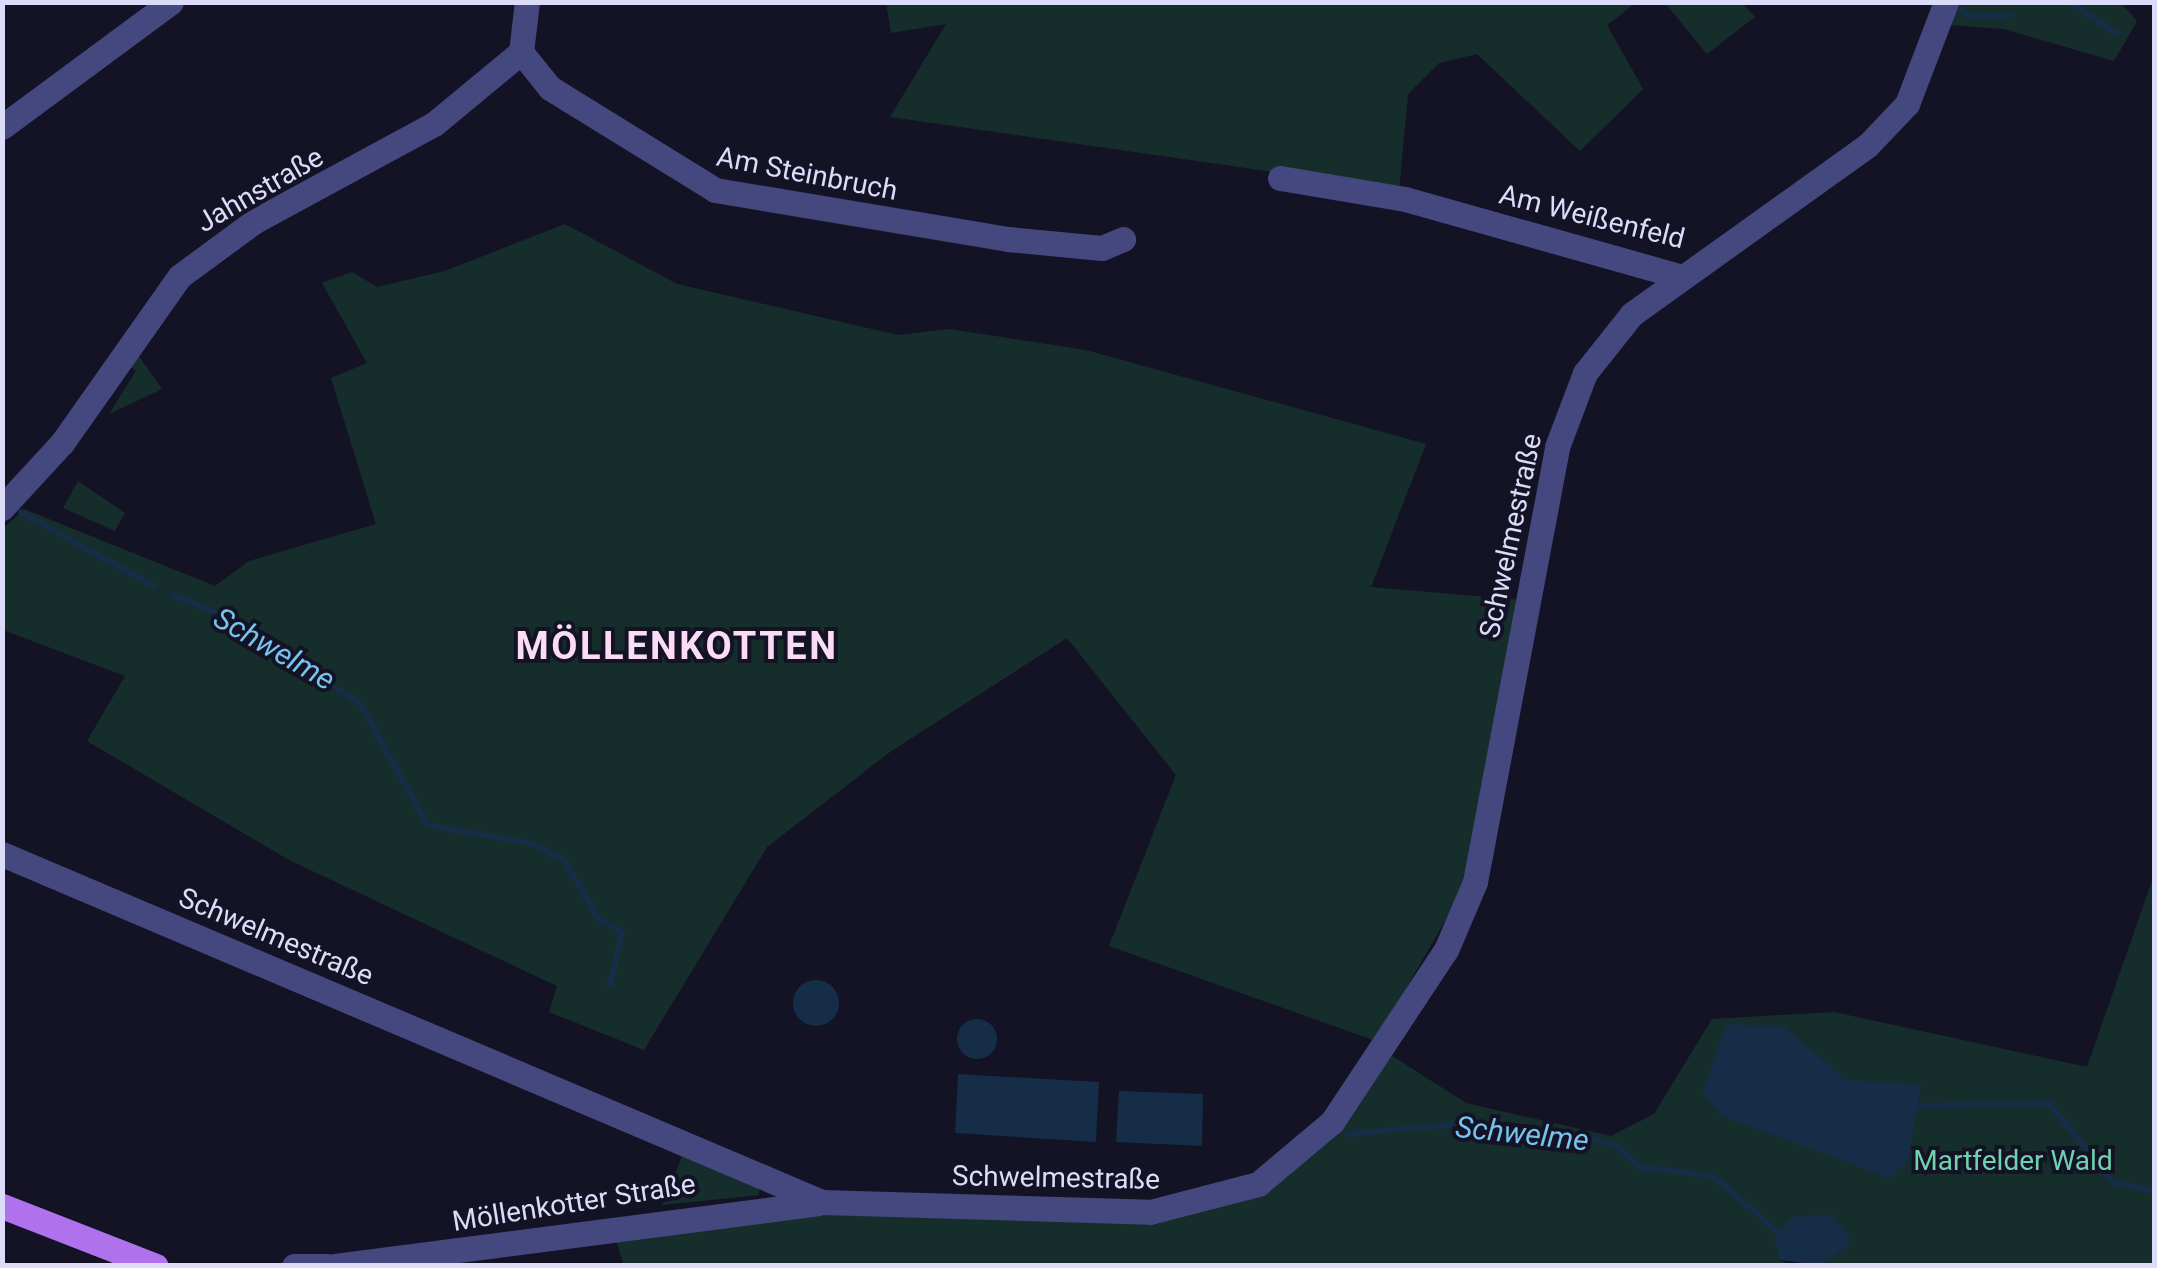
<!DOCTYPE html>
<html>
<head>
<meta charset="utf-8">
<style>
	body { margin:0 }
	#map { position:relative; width:2157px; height:1268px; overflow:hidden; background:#141325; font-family:Roboto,sans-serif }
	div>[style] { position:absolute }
	.green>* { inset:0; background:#162e2b }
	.water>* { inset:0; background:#152d46 }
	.round { border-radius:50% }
	.stream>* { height:6px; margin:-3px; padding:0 3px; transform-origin:3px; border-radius:3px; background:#152d46 }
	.minor>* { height:25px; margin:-12.5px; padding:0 12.5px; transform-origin:12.5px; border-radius:12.5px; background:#44487e }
	.major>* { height:25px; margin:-12.5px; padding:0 12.5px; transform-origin:12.5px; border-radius:12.5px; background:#b071ec }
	span { translate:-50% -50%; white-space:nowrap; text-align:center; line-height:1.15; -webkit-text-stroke:8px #141325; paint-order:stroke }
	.street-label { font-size:28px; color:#dbdbfa }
	.park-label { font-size:28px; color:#70d1ae }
	.water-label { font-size:30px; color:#77c3ed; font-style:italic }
	.district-label { font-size:38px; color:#faddf3; font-weight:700; letter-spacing:2.5px }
	.frame { position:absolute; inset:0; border:5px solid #dbdbfa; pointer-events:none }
</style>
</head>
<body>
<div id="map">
	<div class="green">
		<i style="clip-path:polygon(1957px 2px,2121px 3px,2137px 21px,2114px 61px,2004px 29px,1949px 25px)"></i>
		<i style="clip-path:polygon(886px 3px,1636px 3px,1607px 25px,1643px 89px,1580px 151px,1477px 54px,1439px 63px,1408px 94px,1399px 190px,890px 117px,946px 24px,891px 33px)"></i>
		<i style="clip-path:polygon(1665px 3px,1742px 3px,1755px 17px,1707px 54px)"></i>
		<i style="clip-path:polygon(565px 224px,677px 284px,898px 335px,949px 329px,1086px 350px,1426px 444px,1371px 587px,1522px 600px,1469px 879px,1376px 1041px,1109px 946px,1176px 775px,1067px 638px,890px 752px,767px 847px,644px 1050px,549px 1012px,557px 986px,289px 860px,87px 741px,125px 676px,3px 630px,3px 529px,24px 509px,215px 586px,249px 561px,376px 524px,331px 378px,367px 363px,322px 283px,352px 272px,377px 287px,445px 271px)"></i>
		<i style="clip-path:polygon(136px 352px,162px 389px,109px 414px,136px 371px,124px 361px)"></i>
		<i style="clip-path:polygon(78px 481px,125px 513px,115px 531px,63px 508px)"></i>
		<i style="clip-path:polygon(evenodd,2154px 875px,2154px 1265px,1821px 1265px,1846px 1248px,1780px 1260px,1791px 1266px,624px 1266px,614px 1234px,827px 1210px,1116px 1218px,1260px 1190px,1386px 1052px,1466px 1103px,1611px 1136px,1654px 1114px,1712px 1019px,1834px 1012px,2087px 1067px,2154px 875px,1785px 1027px,1846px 1081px,1911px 1113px,1908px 1161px,1785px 1027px)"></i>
		<i style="clip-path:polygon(683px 1154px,759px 1186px,759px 1195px,662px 1205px)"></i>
	</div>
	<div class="water">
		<i class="round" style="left:793px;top:980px;width:46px;height:46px"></i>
		<i class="round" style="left:957px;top:1019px;width:40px;height:40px"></i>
		<i style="clip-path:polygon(1726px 1024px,1785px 1027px,1846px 1080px,1921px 1084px,1908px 1161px,1890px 1178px,1722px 1116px,1702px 1093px)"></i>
		<i style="clip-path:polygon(958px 1074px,1099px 1082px,1096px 1142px,955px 1133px)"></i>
		<i style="clip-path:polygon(1119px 1091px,1203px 1094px,1202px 1146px,1116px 1142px)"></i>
		<i style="clip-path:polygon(1832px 1214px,1850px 1237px,1846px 1248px,1821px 1265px,1780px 1260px,1774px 1236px,1793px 1217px)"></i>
	</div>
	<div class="stream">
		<i style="left:2071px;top:2px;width:54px;rotate:35.2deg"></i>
		<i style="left:1950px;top:5px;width:29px;rotate:25deg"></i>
		<i style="left:1976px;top:17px;width:35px;rotate:-3deg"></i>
		<i style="left:21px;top:512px;width:154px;rotate:29.2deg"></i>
		<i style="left:173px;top:595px;width:71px;rotate:22.2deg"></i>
		<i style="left:239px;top:622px;width:146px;rotate:34.1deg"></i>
		<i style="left:360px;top:704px;width:139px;rotate:60.7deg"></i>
		<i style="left:428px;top:825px;width:108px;rotate:10.2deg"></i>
		<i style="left:534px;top:844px;width:34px;rotate:28deg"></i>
		<i style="left:564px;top:860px;width:69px;rotate:59.3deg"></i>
		<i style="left:599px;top:919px;width:26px;rotate:29deg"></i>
		<i style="left:622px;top:932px;width:54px;rotate:102.8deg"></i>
		<i style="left:1920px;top:1106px;width:129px;rotate:-1.3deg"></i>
		<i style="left:2049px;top:1103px;width:102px;rotate:51deg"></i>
		<i style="left:2113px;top:1182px;width:42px;rotate:12.4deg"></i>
		<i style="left:1347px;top:1134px;width:126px;rotate:-5deg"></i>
		<i style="left:1473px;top:1123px;width:82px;rotate:5.6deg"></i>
		<i style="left:1555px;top:1131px;width:63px;rotate:12.9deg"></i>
		<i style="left:1616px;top:1145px;width:33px;rotate:43deg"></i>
		<i style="left:1640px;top:1167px;width:74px;rotate:7deg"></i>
		<i style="left:1713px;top:1176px;width:86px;rotate:40.7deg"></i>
	</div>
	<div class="minor">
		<i style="left:521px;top:52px;width:46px;rotate:51.1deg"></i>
		<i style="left:550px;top:88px;width:194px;rotate:31.7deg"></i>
		<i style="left:715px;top:190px;width:297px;rotate:9.5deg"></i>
		<i style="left:1008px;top:239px;width:94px;rotate:5.5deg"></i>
		<i style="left:1102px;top:248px;width:23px;rotate:-23deg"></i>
		<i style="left:2px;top:127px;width:210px;rotate:-36.5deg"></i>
		<i style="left:1280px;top:178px;width:127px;rotate:9.5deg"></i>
		<i style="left:1405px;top:199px;width:289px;rotate:15.7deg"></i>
		<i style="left:2px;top:508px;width:88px;rotate:-47.3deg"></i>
		<i style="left:62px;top:443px;width:204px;rotate:-54.8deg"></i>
		<i style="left:180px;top:276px;width:93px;rotate:-36.3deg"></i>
		<i style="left:255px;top:221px;width:204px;rotate:-28.5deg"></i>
		<i style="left:434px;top:124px;width:113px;rotate:-39.6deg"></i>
		<i style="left:521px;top:52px;width:50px;rotate:-83.2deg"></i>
		<i style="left:2px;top:854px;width:891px;rotate:23deg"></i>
		<i style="left:822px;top:1202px;width:328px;rotate:1.7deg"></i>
		<i style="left:1150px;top:1212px;width:112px;rotate:-14.5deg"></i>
		<i style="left:1258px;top:1184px;width:97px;rotate:-40deg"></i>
		<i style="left:1332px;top:1122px;width:206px;rotate:-56.5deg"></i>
		<i style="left:1446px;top:950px;width:74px;rotate:-66.9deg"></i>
		<i style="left:1475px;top:882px;width:443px;rotate:-79.3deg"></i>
		<i style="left:1557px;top:447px;width:79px;rotate:-69.3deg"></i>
		<i style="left:1585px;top:373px;width:75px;rotate:-51.5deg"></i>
		<i style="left:1632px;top:314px;width:289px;rotate:-35.6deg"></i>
		<i style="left:1867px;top:146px;width:58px;rotate:-46.4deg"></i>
		<i style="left:1907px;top:104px;width:109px;rotate:-69.1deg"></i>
		<i style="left:294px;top:1266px;width:33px"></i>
		<i style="left:335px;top:1266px;width:486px;rotate:-7.4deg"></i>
	</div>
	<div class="major">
		<i style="left:2px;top:1206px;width:165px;rotate:21.3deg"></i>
	</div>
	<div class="street-label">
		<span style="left:807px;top:174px;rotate:11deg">Am Steinbruch</span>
		<span style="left:260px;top:190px;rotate:-30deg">Jahnstraße</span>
		<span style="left:1592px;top:217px;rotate:14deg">Am Weißenfeld</span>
		<span style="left:1511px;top:536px;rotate:-78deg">Schwelmestraße</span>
		<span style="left:276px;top:937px;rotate:23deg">Schwelmestraße</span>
		<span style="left:1056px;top:1178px;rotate:1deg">Schwelmestraße</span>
		<span style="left:574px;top:1203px;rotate:-9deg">Möllenkotter Straße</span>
	</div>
	<div class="park-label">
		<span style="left:2013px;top:1161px">Martfelder Wald</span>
	</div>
	<div class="water-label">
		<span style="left:274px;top:649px;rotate:30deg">Schwelme</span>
		<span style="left:1522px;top:1134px;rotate:6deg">Schwelme</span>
	</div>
	<div class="district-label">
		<span style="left:677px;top:647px">MÖLLENKOTTEN</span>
	</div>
	<div class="frame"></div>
</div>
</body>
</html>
